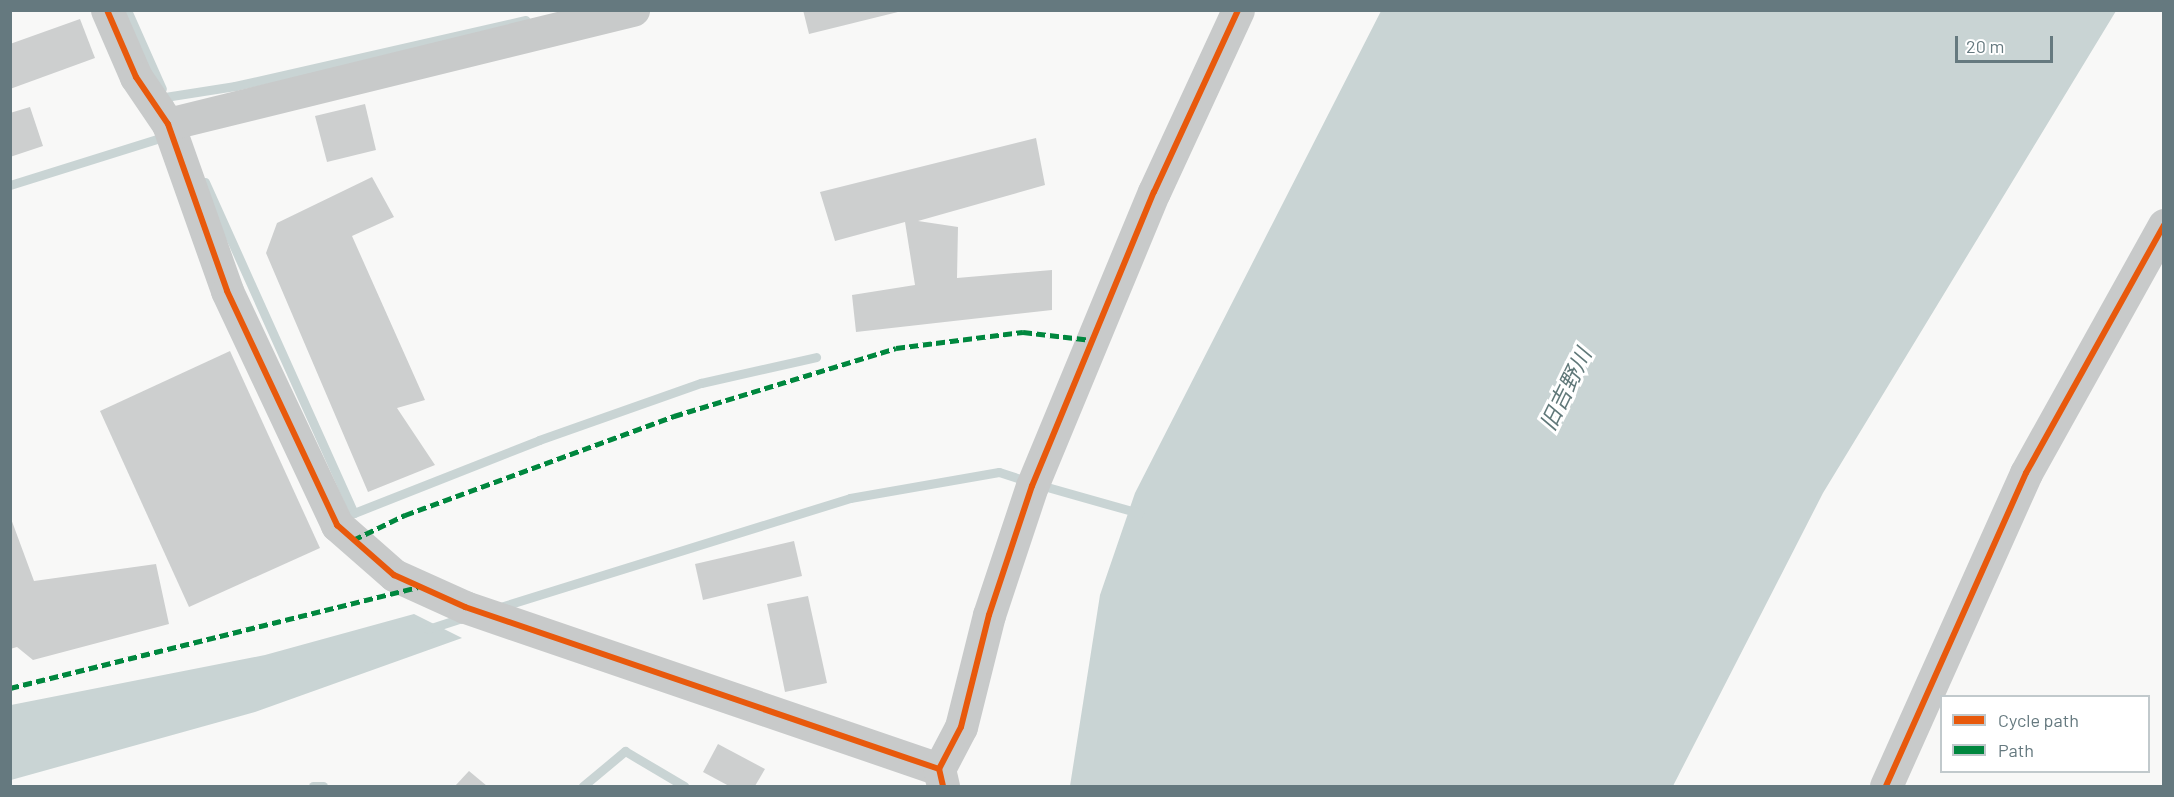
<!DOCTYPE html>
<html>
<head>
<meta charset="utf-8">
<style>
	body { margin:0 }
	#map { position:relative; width:2174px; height:797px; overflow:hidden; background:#f8f8f7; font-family:Barlow,"Noto Sans JP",sans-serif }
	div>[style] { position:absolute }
	.water>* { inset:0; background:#c9d4d4 }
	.stream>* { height:9px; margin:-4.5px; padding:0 4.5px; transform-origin:4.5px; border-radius:4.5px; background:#c9d4d4 }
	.building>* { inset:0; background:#cdcfcf }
	.minor>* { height:33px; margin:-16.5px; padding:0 16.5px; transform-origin:16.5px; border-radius:16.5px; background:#c8caca }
	.quiet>* { height:4.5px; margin-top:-2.25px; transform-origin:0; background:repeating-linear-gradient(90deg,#00873e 0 9px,transparent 0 13.5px) }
	.cycleway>* { height:6px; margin:-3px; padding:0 3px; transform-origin:3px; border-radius:3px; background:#e8590c }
	span { translate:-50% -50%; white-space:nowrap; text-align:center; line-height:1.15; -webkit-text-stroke:6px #fff; paint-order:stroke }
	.water-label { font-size:22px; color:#607879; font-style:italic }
	.frame { position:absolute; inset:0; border:12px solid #65797f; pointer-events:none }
	.legend { position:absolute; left:1940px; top:695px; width:210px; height:78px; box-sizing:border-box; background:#fff; border:2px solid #c1c9cc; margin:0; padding:8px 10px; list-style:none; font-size:18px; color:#65797f }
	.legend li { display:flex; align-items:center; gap:12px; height:30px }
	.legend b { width:30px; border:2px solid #c1c9cc }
	.scale { position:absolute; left:1955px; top:36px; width:98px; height:27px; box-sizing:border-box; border:3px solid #65797f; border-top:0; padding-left:8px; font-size:18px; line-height:21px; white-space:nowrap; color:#65797f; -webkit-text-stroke:4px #fff; paint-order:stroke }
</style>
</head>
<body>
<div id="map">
	<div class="water">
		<i style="clip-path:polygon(1381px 11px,2116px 11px,1823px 493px,1673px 786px,1070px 786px,1100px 595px,1135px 493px)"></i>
		<i style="clip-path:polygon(414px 614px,462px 638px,255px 712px,11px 780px,11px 705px,265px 655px)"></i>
	</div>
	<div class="stream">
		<i style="left:127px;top:10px;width:86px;rotate:66.1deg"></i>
		<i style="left:169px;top:104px;width:8px;rotate:-120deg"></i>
		<i style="left:165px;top:97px;width:71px;rotate:-8.9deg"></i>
		<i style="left:235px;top:86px;width:298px;rotate:-12.8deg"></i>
		<i style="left:205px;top:182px;width:363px;rotate:65.8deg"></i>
		<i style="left:354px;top:513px;width:199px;rotate:-21.5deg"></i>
		<i style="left:539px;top:440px;width:172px;rotate:-19.4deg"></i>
		<i style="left:701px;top:383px;width:118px;rotate:-12.7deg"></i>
		<i style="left:10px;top:185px;width:164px;rotate:-17.4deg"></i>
		<i style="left:1040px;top:485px;width:103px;rotate:15.8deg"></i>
		<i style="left:497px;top:608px;width:370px;rotate:-17.3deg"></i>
		<i style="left:850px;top:498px;width:151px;rotate:-9.9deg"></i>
		<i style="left:999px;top:472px;width:29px;rotate:18deg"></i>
		<i style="left:428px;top:629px;width:40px;rotate:-18deg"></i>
		<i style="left:313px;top:786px;width:10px"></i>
		<i style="left:583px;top:786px;width:55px;rotate:-39.8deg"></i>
		<i style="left:625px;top:751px;width:69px;rotate:30.7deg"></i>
	</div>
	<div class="building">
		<i style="clip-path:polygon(803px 10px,902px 10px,902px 11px,809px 34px)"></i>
		<i style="clip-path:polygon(80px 19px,95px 58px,10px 89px,10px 44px)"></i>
		<i style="clip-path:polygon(365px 104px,376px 150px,327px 162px,315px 116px)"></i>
		<i style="clip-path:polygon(30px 107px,43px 146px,10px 157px,10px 113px)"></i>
		<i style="clip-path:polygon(1036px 138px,1045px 185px,918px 221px,958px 227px,957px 278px,1052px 270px,1052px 310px,856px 332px,852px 295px,915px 285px,905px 222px,835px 241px,820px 192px)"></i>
		<i style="clip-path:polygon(372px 177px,394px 217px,352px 236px,425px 400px,397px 408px,435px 465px,368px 492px,266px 253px,277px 223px)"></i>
		<i style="clip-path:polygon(230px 351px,320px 548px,189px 607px,100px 411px)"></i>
		<i style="clip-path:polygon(10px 516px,34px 581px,156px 564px,169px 624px,33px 660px,17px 647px,10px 649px)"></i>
		<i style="clip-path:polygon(794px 541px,802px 576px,703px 600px,695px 564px)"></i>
		<i style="clip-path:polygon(808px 596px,827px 683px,785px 692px,767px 604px)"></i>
		<i style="clip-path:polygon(718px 744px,765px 769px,755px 786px,729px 786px,703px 772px)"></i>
		<i style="clip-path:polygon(469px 771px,487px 786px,455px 786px)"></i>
	</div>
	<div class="minor">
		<i style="left:107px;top:10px;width:73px;rotate:66.6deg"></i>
		<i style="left:136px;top:77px;width:57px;rotate:55.8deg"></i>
		<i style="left:168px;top:124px;width:177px;rotate:70.5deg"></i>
		<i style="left:227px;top:291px;width:259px;rotate:64.8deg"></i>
		<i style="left:337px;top:525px;width:76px;rotate:41.3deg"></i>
		<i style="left:394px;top:575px;width:78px;rotate:24.3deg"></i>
		<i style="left:465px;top:607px;width:501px;rotate:18.87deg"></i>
		<i style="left:168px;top:124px;width:479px;rotate:-13.8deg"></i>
		<i style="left:943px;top:786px;width:17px;rotate:-103deg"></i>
		<i style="left:939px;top:769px;width:47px;rotate:-62.4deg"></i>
		<i style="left:961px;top:727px;width:115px;rotate:-76deg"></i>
		<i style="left:989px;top:615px;width:136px;rotate:-71.6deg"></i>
		<i style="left:1032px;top:486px;width:318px;rotate:-67.5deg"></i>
		<i style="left:1154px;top:192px;width:200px;rotate:-65.2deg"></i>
		<i style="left:1886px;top:786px;width:343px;rotate:-65.9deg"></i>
		<i style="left:2026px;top:473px;width:284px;rotate:-60.9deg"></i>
	</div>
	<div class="quiet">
		<i style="left:353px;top:540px;width:58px;rotate:-25.7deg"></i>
		<i style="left:405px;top:515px;width:287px;rotate:-20.2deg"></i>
		<i style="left:674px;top:416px;width:232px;rotate:-17deg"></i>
		<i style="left:896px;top:348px;width:128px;rotate:-7.2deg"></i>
		<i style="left:1023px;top:332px;width:69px;rotate:6.6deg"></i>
		<i style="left:10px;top:688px;width:420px;rotate:-13.9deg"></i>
	</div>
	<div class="cycleway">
		<i style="left:107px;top:10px;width:73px;rotate:66.6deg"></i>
		<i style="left:136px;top:77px;width:57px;rotate:55.8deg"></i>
		<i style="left:168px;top:124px;width:177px;rotate:70.5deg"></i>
		<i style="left:227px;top:291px;width:259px;rotate:64.8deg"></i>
		<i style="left:337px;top:525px;width:76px;rotate:41.3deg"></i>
		<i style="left:394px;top:575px;width:78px;rotate:24.3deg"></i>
		<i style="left:465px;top:607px;width:501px;rotate:18.87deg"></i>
		<i style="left:943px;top:786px;width:17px;rotate:-103deg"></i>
		<i style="left:939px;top:769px;width:47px;rotate:-62.4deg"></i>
		<i style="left:961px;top:727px;width:115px;rotate:-76deg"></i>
		<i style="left:989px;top:615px;width:136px;rotate:-71.6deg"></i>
		<i style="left:1032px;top:486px;width:318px;rotate:-67.5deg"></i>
		<i style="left:1154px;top:192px;width:200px;rotate:-65.2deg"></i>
		<i style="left:1886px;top:786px;width:343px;rotate:-65.9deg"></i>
		<i style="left:2026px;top:473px;width:284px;rotate:-60.9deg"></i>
	</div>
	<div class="water-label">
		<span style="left:1565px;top:389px;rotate:-64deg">旧吉野川</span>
	</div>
	<div class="frame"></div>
	<ul class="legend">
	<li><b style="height:8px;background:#e8590c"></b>Cycle path</li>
	<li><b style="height:8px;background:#00873e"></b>Path</li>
	</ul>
	<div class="scale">20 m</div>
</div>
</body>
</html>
